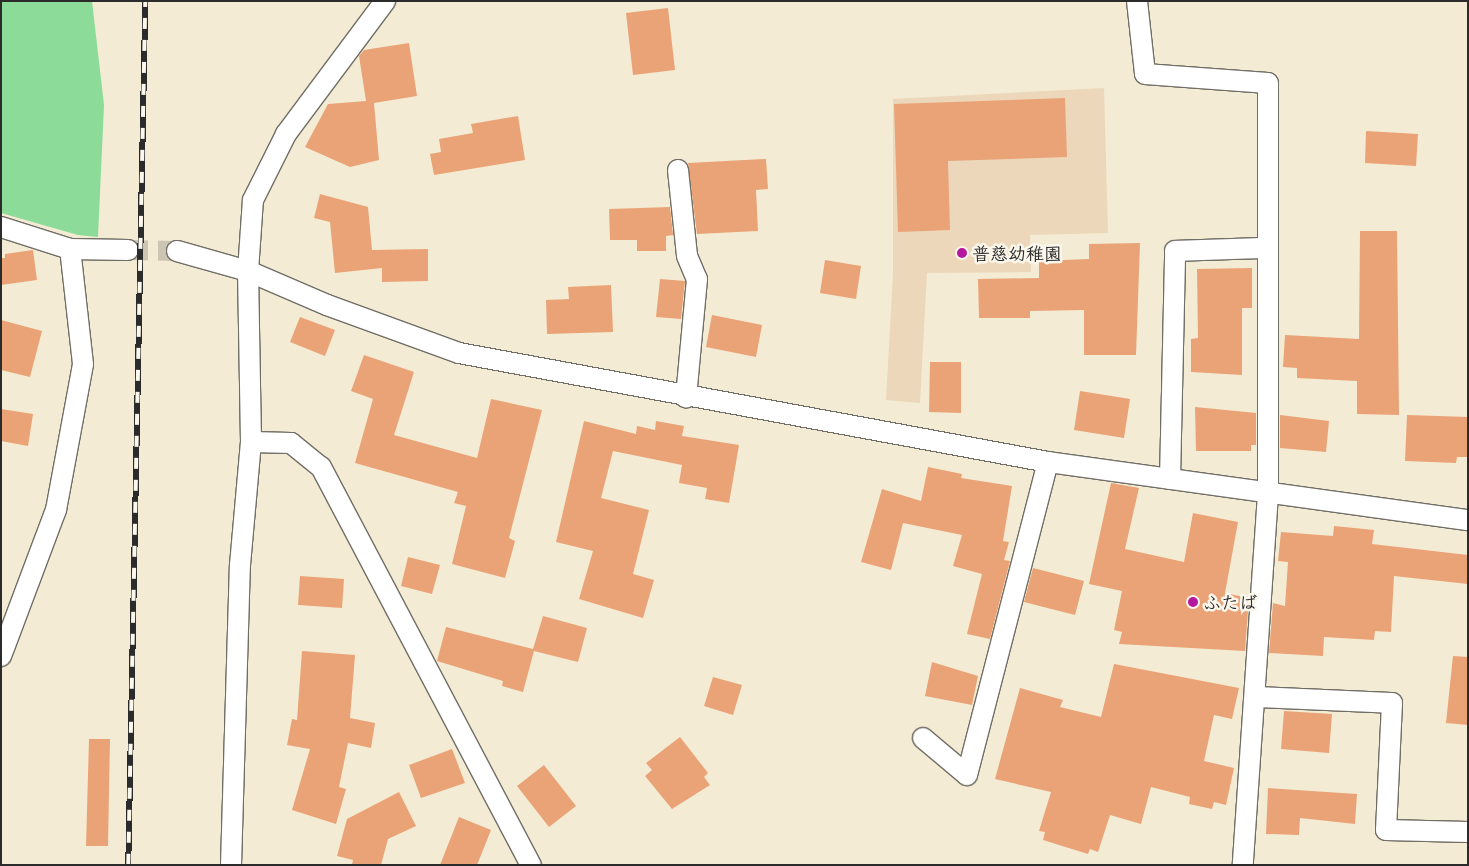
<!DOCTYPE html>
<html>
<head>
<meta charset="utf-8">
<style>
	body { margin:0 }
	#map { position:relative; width:1469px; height:866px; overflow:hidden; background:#f4ebd4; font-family:Mali,"Klee One",sans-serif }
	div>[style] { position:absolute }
	.built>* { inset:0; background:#ecd7ba }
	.green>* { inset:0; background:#8ddb99 }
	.building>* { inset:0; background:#eaa376 }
	.street-tunnel>* { height:20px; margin-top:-10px; transform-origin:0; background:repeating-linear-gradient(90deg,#ccc5b2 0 20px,transparent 0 30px) }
	.roads { filter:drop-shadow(1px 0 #716e66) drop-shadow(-1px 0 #716e66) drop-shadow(0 1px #716e66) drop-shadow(0 -1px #716e66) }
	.street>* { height:20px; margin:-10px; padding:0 10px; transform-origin:10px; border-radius:10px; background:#fff }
	.rail>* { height:5.5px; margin-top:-2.75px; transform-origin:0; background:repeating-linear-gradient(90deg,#fbf7ec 0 11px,#2b2b2b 0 22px); box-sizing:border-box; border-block:1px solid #2b2b2b }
	.dots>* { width:14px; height:14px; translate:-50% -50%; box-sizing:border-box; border:2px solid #fbf7ec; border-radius:50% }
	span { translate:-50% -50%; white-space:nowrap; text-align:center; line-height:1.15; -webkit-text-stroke:5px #fbf7ec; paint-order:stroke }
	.poi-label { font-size:18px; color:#2b2b2b; font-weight:700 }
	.left { translate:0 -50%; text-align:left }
	.frame { position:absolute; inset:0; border:2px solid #2b2b2b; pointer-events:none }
</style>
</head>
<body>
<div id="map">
	<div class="built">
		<i style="clip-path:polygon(1104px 88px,1108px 233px,1030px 235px,1031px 272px,927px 273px,920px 403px,886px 400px,893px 274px,893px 99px)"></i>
	</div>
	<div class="green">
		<i style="clip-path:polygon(1px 1px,92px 1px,104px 105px,98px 237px,78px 235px,1px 213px)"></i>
	</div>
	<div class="building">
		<i style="clip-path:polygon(668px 8px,675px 70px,633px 75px,626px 13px)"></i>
		<i style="clip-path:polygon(409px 43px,417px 96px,374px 103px,379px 160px,350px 167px,305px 147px,328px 104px,366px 101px,359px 56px,364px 50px)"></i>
		<i style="clip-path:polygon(1065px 98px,1067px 157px,948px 161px,950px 230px,898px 232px,894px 104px)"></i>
		<i style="clip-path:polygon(518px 116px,525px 160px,434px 175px,430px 154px,441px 152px,439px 139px,473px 133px,471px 124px)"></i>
		<i style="clip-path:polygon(1366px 131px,1418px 134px,1416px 166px,1365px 163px)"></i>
		<i style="clip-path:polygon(766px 159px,768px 189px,756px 190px,758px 231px,697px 234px,688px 163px)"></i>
		<i style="clip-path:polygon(320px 194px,368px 207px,372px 250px,428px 249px,428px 281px,382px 282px,382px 268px,335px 273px,330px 222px,314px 218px)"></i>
		<i style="clip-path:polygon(670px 207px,673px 235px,666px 236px,666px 251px,637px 251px,637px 240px,610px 240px,609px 209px)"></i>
		<i style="clip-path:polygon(1360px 231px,1397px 231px,1399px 415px,1357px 414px,1357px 381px,1297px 378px,1297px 368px,1283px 367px,1285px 335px,1359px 339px)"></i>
		<i style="clip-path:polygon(1140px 243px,1136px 355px,1084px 355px,1084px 310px,1030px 311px,1030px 318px,979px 318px,978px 279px,1039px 278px,1039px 261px,1089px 259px,1089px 244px)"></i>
		<i style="clip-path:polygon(33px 250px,37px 280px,1px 285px,1px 258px,5px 258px,5px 254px)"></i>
		<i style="clip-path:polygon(825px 260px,861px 266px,856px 299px,820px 293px)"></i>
		<i style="clip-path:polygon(1252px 268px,1252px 308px,1242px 308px,1242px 375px,1191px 372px,1191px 339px,1198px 338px,1197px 269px)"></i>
		<i style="clip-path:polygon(660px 279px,685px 281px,681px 319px,656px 317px)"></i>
		<i style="clip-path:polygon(611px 285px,613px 332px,547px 334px,546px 300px,569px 299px,568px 287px)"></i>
		<i style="clip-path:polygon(712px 315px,762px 325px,756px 357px,706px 347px)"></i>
		<i style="clip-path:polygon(300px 317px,335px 330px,325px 356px,290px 342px)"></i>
		<i style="clip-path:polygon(1px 320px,42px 331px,30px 377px,1px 370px)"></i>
		<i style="clip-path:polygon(364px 355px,414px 372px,394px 435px,477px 458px,491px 399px,542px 410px,509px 538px,515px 541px,505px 578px,452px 564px,466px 506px,454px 503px,458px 492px,355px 463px,373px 399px,351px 391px)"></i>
		<i style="clip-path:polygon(930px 362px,961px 362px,961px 413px,929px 412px)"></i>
		<i style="clip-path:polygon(1080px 391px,1130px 399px,1124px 438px,1074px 430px)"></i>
		<i style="clip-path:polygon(1195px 407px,1256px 413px,1256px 445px,1251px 445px,1251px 451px,1196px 451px)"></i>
		<i style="clip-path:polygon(1px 409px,33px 414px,28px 446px,1px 441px)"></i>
		<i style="clip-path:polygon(1280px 415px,1329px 421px,1326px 452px,1280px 448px)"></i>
		<i style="clip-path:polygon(1407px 415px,1468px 417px,1468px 457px,1457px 457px,1456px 463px,1405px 461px)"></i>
		<i style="clip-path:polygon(584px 421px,636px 434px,637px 426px,655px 430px,656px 421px,684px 426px,682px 436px,739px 445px,729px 503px,705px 499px,707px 488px,679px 483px,682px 465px,613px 451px,601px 498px,649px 510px,633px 574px,654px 580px,643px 618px,579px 599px,593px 551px,556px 542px)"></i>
		<i style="clip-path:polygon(928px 467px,962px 474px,961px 478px,1012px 486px,1003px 541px,1009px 542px,1004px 560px,1010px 561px,990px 639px,967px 634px,982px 574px,953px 566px,962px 535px,903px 523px,891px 570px,861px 562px,882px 489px,921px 501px)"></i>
		<i style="clip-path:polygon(1111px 483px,1139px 488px,1125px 549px,1184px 562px,1193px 513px,1238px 522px,1225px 593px,1249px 598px,1245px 651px,1119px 644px,1122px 632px,1114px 630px,1122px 591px,1089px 584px)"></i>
		<i style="clip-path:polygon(1334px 526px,1374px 530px,1372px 544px,1468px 555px,1468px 584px,1394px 576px,1391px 632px,1375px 631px,1374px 640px,1324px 637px,1323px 656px,1269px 653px,1273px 603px,1285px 606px,1288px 562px,1278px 561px,1281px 532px,1333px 536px)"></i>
		<i style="clip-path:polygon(408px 557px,440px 565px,432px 594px,401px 586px)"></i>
		<i style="clip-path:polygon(1033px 568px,1084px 581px,1075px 615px,1024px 602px)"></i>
		<i style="clip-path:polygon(300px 576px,344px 579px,342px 608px,298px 605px)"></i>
		<i style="clip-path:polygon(543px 616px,587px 628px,578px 662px,534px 651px,523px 692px,502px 686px,503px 681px,437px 661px,446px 627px,533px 649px)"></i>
		<i style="clip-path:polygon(302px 651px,355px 655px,350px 718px,375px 723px,371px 748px,348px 743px,339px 787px,346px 789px,336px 824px,292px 810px,310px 749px,287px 745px,292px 719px,297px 720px)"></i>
		<i style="clip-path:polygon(1453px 656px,1468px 657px,1468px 725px,1446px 723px)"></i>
		<i style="clip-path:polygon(932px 662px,978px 676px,972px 705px,925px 696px)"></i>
		<i style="clip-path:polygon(1114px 664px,1239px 688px,1232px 719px,1214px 715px,1204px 761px,1234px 768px,1226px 805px,1214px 802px,1212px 809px,1189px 804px,1190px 797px,1151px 787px,1141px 824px,1110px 815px,1098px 852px,1090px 849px,1088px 854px,1043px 840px,1045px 832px,1039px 831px,1051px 792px,995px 779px,1020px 688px,1063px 700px,1060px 707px,1101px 717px)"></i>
		<i style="clip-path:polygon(713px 677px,742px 685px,733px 715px,704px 706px)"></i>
		<i style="clip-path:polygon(1284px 711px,1332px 714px,1329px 753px,1281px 749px)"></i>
		<i style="clip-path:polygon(680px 737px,708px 773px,704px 777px,710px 785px,672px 809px,645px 776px,652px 770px,646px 763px)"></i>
		<i style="clip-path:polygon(89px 739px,110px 739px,108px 846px,86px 846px)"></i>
		<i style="clip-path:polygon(452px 749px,465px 783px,421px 798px,409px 765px)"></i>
		<i style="clip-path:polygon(544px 765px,576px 806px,549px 827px,517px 786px)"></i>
		<i style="clip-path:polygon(1268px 788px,1357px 794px,1355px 824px,1300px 818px,1299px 835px,1266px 834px)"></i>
		<i style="clip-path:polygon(399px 792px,416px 826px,388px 839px,381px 865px,352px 865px,353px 860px,337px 856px,347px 819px)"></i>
		<i style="clip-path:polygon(459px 817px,491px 830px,477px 865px,440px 865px)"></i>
	</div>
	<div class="street-tunnel">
		<i style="left:128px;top:250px;width:49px;rotate:1.2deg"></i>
	</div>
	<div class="roads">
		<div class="street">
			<i style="left:1137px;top:1px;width:73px;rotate:83.7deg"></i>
			<i style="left:1145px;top:74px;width:123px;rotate:4.2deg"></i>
			<i style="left:1268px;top:83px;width:411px;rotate:90deg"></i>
			<i style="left:1268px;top:494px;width:372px;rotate:93.9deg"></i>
			<i style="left:678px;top:170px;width:86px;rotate:84deg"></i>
			<i style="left:687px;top:256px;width:25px;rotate:67deg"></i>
			<i style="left:697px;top:279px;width:119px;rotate:95.3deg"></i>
			<i style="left:1px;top:227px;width:72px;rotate:17.7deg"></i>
			<i style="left:70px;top:249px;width:58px;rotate:1deg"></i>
			<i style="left:177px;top:251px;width:74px;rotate:15.7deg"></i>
			<i style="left:248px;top:271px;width:86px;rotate:23.3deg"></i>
			<i style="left:327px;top:305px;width:140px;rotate:20deg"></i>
			<i style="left:459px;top:353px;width:599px;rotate:10.48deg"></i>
			<i style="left:1048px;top:462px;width:424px;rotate:7.9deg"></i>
			<i style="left:251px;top:442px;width:40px;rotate:1.4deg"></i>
			<i style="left:291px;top:443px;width:38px;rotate:39deg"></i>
			<i style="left:321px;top:467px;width:450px;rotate:62.2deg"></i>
			<i style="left:1170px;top:479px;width:228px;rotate:-88.7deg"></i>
			<i style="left:1175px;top:251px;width:92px;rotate:-1.9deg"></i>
			<i style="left:1px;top:656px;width:156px;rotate:-69.4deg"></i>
			<i style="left:56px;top:510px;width:148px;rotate:-79.5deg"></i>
			<i style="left:83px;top:364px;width:116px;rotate:-96.4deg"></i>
			<i style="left:1256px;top:697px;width:136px;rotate:2.5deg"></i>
			<i style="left:1392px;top:703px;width:127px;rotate:92.7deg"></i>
			<i style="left:1386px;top:830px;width:82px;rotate:1.4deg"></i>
			<i style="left:923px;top:738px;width:57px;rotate:40.1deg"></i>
			<i style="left:967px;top:775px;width:323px;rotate:-75.5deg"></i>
			<i style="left:231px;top:865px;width:300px;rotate:-88.3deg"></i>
			<i style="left:240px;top:565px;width:123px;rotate:-84.9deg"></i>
			<i style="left:251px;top:442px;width:171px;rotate:-91deg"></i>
			<i style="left:248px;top:271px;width:71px;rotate:-86deg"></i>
			<i style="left:253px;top:200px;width:74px;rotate:-63.4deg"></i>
			<i style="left:286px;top:134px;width:166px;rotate:-53.3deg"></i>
		</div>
	</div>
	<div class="rail">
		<i style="left:128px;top:865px;width:864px;rotate:-88.87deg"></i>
	</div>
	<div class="dots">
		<i style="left:962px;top:253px;background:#b5179e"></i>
		<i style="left:1193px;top:602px;background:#b5179e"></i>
	</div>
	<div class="poi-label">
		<span class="left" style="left:972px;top:253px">普慈幼稚園</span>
		<span class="left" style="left:1203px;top:602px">ふたば</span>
	</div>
	<div class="frame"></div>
</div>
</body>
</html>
